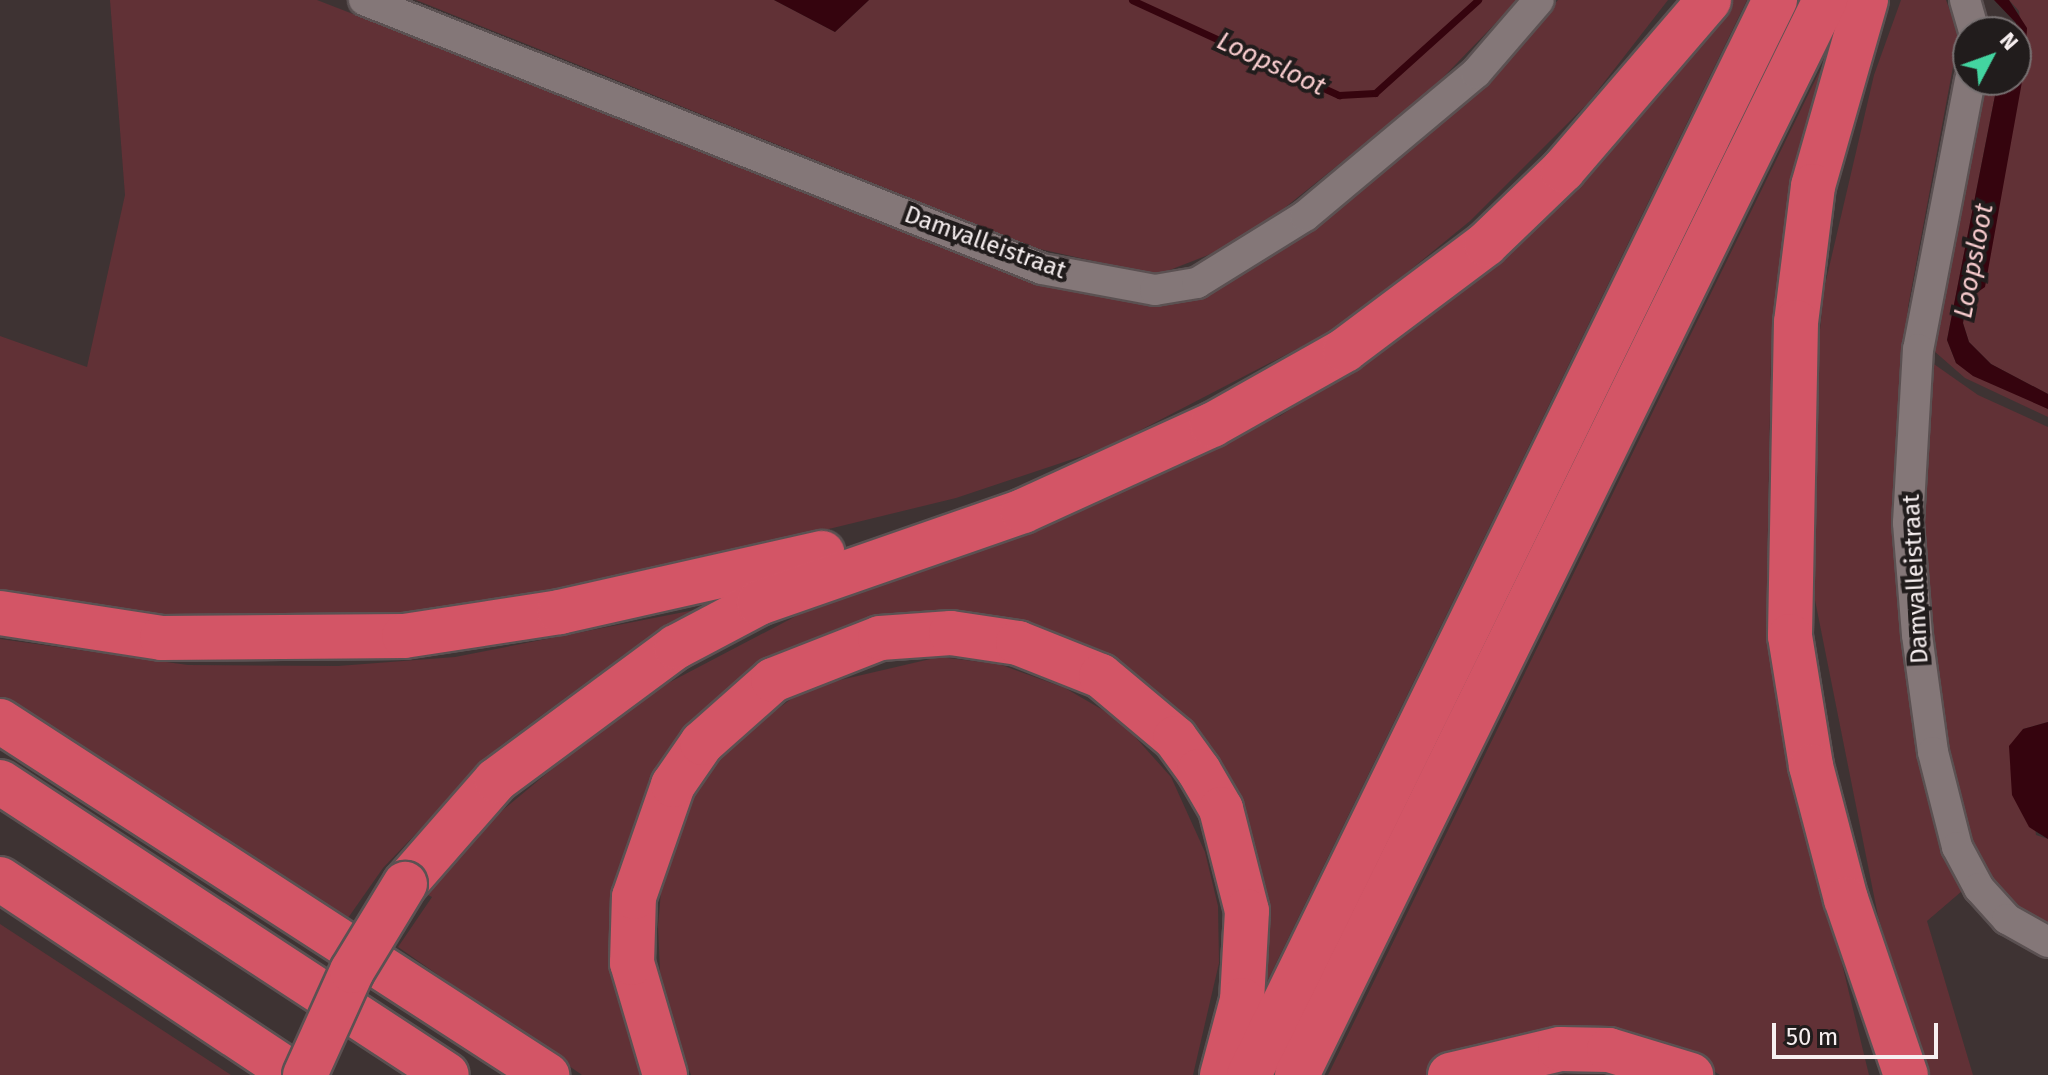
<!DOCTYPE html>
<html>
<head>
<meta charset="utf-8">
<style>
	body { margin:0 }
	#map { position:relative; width:2048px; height:1075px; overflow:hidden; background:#3e3333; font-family:"Fira Sans",sans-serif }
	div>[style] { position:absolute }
	.green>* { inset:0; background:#613136 }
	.water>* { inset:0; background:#35040e }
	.stream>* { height:7px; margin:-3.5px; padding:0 3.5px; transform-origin:3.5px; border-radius:3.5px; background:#35040e }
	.roads { filter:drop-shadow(2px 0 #5b5152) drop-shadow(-2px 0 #5b5152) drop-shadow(0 2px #5b5152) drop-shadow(0 -2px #5b5152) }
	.tertiary>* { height:30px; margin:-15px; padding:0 15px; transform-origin:15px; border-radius:15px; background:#847778 }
	.motorway>* { height:44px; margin:-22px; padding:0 22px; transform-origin:22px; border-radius:22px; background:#d35566 }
	.bridges { filter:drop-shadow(2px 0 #5b5152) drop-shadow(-2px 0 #5b5152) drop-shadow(0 2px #5b5152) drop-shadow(0 -2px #5b5152) }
	.motorway-bridge>* { height:44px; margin:-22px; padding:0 22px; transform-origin:22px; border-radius:22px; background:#d35566 }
	span { translate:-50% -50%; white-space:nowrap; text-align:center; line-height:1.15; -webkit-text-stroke:8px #211c1c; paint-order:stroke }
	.street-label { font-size:24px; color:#f7eff0 }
	.water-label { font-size:26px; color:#f7cbcd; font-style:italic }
	.north { position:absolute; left:1952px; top:16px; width:80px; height:80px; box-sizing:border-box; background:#211c1c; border:2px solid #777071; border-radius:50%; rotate:49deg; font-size:22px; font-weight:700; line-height:32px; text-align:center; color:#f7eff0 }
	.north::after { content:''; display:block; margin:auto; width:28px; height:36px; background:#43d4a0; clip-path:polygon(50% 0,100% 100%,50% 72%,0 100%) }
	.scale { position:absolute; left:1772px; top:1023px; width:166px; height:36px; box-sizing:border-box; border:4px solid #f7eff0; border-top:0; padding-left:10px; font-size:24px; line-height:28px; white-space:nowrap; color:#f7eff0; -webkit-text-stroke:6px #211c1c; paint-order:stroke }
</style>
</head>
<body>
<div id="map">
	<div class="green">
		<i style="clip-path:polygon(110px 0,317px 0,1029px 277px,1157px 305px,1211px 291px,1357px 195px,1459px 107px,1558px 0,1668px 0,1588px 103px,1470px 221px,1343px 325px,1106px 448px,956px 498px,722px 555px,467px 609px,315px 620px,158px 619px,0 592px,0 336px,87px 367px,125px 195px)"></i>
		<i style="clip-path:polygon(416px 0,774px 0,835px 32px,869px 0,1518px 0,1428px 93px,1282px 210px,1221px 250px,1157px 275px,1035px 248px)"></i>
		<i style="clip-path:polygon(1726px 0,1747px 0,1257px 1002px,1253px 890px,1126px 682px,855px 634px,649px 808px,654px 1075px,582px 1075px,398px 947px,432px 897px,426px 894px,480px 829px,634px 701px,798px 615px,1071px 510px,1280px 416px,1394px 341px,1511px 248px)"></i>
		<i style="clip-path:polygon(1901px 0,1946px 0,1959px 35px,1908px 307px,1897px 594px,1921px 775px,1962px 891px,1927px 921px,1973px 1075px,1926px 1075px,1878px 916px,1810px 575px,1811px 422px,1824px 289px,1874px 75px)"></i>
		<i style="clip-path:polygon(2009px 0,2048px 0,2048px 394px,1991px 364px,1969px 342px,1963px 323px,2025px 65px,2019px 11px)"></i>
		<i style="clip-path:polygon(1833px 44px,1771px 353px,1767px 585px,1779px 704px,1869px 1075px,1720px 1075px,1707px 1067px,1470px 1057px,1426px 1075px,1328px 1075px)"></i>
		<i style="clip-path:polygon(1978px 80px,1998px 80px,1947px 340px,1956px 363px,2048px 409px,2048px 417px,1965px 378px,1934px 351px)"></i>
		<i style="clip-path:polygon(1931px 362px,1978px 395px,2048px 427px,2048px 722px,2023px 729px,2036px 835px,2048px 839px,2048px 931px,2022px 917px,1985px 874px,1969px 844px,1944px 739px,1921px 540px)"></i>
		<i style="clip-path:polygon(720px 605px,625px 654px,499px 747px,383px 868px,348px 918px,0 702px,0 639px,188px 665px,338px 666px,455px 657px)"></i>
		<i style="clip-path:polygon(939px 657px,999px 664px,1065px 688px,1120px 720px,1171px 777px,1205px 852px,1218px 906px,1219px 963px,1193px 1075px,691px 1075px,661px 995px,658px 926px,663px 868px,689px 802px,733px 742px,806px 688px)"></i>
		<i style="clip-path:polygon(0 924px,231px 1075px,0 1075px)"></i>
	</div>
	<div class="water">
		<i style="clip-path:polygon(774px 0,869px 0,835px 32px)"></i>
		<i style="clip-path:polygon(1994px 0,2009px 0,2027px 28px,2025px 65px,1985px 287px,1966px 300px,1963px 323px,1969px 342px,1991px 364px,2048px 394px,2048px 409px,1973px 376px,1956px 363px,1947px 340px,1998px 80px,2016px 80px,2016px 23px)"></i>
		<i style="clip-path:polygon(2048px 722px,2048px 839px,2029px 827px,2012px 795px,2009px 746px,2023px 729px)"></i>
	</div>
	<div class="stream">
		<i style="left:1132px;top:0;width:228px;rotate:24.7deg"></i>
		<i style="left:1339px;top:95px;width:36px;rotate:-3deg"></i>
		<i style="left:1375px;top:93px;width:139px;rotate:-42.1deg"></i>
	</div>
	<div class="roads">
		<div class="tertiary">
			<i style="left:364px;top:0;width:729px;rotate:21.64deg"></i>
			<i style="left:1042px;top:269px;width:115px;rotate:10.5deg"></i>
			<i style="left:1155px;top:290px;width:43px;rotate:-9.5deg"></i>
			<i style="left:1197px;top:283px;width:127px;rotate:-31.8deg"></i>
			<i style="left:1305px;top:216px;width:223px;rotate:-39.9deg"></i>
			<i style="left:1476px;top:73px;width:96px;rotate:-49.2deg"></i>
			<i style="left:1965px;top:0;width:33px;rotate:74deg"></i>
			<i style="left:1970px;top:80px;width:274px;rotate:100.9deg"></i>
			<i style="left:1918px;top:349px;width:174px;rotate:93.3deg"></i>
			<i style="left:1908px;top:523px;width:112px;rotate:85.4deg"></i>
			<i style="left:1917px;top:635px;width:118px;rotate:82.2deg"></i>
			<i style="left:1933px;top:752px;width:98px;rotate:75.8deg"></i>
			<i style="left:1957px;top:847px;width:47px;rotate:61.8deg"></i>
			<i style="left:1979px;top:888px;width:42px;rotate:47.9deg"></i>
			<i style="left:2007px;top:919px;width:47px;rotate:29.3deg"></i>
		</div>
		<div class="motorway">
			<i style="left:1866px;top:0;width:193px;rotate:105.9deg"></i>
			<i style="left:1813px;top:186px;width:137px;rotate:97.1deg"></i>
			<i style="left:1796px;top:322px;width:314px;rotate:91.1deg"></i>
			<i style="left:1790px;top:636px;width:132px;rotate:80.8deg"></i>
			<i style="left:1811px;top:766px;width:138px;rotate:75.3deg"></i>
			<i style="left:1846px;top:899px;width:186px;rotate:71.2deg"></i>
			<i style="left:0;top:613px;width:164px;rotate:8.8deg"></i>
			<i style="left:162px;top:638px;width:242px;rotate:-0.5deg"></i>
			<i style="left:404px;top:636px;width:158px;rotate:-8.7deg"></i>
			<i style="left:560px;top:612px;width:269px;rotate:-12.7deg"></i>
			<i style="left:0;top:721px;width:652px;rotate:32.91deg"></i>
			<i style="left:0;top:782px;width:534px;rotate:33.24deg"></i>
			<i style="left:0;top:879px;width:354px;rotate:33.6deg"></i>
			<i style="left:405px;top:884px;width:138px;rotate:-48.8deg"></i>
			<i style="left:496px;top:780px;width:224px;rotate:-36.5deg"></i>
			<i style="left:676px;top:647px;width:94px;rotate:-27.9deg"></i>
			<i style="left:759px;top:603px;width:280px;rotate:-19.2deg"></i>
			<i style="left:1023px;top:511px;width:208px;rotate:-24.5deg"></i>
			<i style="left:1212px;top:425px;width:153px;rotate:-29.4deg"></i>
			<i style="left:1345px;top:350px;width:176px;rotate:-36.9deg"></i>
			<i style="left:1486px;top:244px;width:107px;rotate:-43.9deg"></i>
			<i style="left:1563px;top:170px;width:224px;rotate:-49.3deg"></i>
			<i style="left:665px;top:1075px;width:117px;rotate:-106.4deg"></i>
			<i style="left:632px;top:963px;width:66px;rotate:-88.3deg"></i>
			<i style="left:634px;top:897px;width:119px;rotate:-70.8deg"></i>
			<i style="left:673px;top:785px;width:51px;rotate:-55.4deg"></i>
			<i style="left:702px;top:743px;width:95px;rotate:-41.6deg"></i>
			<i style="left:773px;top:680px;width:115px;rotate:-21.4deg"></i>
			<i style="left:880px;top:638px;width:71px;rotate:-4deg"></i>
			<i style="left:951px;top:633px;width:68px;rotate:8.5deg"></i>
			<i style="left:1018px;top:643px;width:89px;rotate:21.7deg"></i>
			<i style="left:1101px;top:676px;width:97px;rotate:40deg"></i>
			<i style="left:1175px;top:738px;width:41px;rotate:54deg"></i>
			<i style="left:1199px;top:771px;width:44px;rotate:59.9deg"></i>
			<i style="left:1221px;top:809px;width:105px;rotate:75.7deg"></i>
			<i style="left:1247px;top:911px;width:89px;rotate:93.2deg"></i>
			<i style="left:1242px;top:1000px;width:78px;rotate:104.9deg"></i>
			<i style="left:1249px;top:1075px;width:1197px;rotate:-63.93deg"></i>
			<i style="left:1297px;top:1075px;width:1198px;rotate:-63.84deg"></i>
			<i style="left:1450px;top:1075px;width:113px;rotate:-13.3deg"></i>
			<i style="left:1560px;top:1049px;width:49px;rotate:1.2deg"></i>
			<i style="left:1609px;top:1050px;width:86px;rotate:17deg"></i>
		</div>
	</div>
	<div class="bridges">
		<div class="motorway-bridge">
			<i style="left:305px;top:1075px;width:114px;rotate:-65.7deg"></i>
			<i style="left:352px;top:971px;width:102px;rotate:-58.7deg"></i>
		</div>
	</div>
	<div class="street-label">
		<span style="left:985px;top:243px;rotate:20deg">Damvalleistraat</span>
		<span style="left:1916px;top:579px;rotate:-93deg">Damvalleistraat</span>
	</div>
	<div class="water-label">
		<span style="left:1271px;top:64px;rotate:25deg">Loopsloot</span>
		<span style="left:1974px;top:261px;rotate:-79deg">Loopsloot</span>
	</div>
	<div class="north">N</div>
	<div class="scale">50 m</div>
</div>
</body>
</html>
